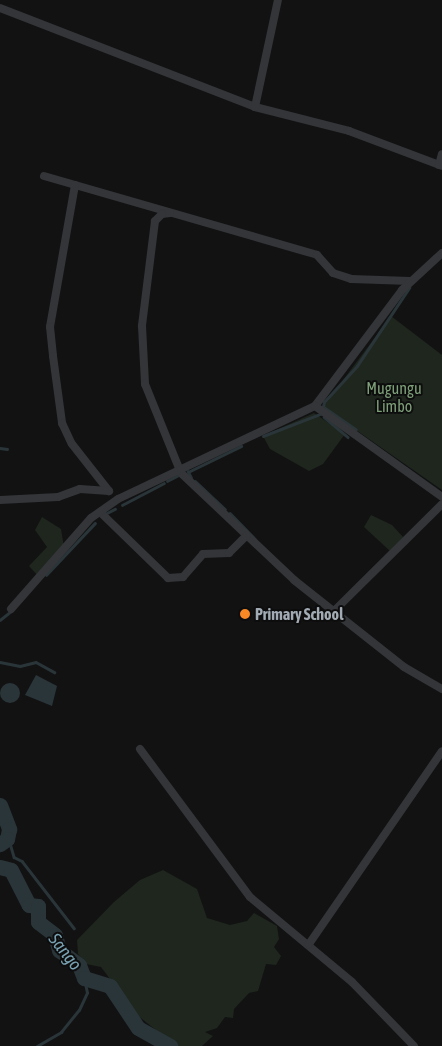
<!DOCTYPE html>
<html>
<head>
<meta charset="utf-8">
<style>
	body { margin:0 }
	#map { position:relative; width:442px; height:1046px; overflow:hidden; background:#121213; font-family:"Asap Condensed",sans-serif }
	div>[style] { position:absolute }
	.green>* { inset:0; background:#1e261e }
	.water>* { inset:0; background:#2a3539 }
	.round { border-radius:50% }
	.stream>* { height:2.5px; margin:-1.25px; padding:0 1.25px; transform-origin:1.25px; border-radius:1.25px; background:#2a3539 }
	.river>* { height:15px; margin:-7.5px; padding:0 7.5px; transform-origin:7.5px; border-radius:7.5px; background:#2a3539 }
	.minor>* { height:8px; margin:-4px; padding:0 4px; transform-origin:4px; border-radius:4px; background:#333538 }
	.dots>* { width:14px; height:14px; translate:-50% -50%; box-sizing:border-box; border:2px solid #0d0d0e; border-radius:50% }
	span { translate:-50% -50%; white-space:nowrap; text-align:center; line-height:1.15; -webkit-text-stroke:4px #0d0d0e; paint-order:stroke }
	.park-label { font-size:16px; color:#7ea078 }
	.poi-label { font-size:16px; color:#a2abb4; font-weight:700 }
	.left { translate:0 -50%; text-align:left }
	.water-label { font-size:18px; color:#78a1b1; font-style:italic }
</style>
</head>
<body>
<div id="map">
	<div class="green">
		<i style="clip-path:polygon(391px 316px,442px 355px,442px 490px,323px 407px)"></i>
		<i style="clip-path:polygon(314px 413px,345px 434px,323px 464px,309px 471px,270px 449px,263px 436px)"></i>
		<i style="clip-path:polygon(371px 515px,392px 525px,404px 538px,390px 551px,364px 527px)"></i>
		<i style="clip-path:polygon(42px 517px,61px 529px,65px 553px,38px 576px,29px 566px,47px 547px,35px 530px)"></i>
		<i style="clip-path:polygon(163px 870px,197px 889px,207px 918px,230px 925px,247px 921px,254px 913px,277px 926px,279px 939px,274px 947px,281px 956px,276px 965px,266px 964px,258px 991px,249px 993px,234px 1009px,233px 1018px,225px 1017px,217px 1028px,205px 1032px,213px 1036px,202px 1046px,176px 1046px,137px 1015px,101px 967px,86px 964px,78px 954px,77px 940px,114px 902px,140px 880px)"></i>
	</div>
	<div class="water">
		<i style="clip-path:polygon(36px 675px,57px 686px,52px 706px,25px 695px)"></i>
		<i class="round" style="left:0;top:683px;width:20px;height:20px"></i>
	</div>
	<div class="stream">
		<i style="left:324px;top:417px;width:31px;rotate:40deg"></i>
		<i style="left:356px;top:430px;width:40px;rotate:-145.1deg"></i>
		<i style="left:323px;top:407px;width:5px;rotate:-79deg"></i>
		<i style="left:324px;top:402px;width:49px;rotate:-47.5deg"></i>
		<i style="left:357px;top:366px;width:94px;rotate:-56.3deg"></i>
		<i style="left:263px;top:436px;width:61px;rotate:-21.1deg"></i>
		<i style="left:0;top:448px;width:7px;rotate:8deg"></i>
		<i style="left:191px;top:478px;width:7px;rotate:-117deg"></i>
		<i style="left:188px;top:472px;width:59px;rotate:-26.1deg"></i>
		<i style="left:167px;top:481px;width:11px;rotate:-27deg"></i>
		<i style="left:195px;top:481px;width:41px;rotate:43deg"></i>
		<i style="left:122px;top:505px;width:47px;rotate:-27.6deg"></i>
		<i style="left:230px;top:513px;width:36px;rotate:46deg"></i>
		<i style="left:105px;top:514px;width:11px;rotate:-27deg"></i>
		<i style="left:46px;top:575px;width:71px;rotate:-46.7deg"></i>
		<i style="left:0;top:620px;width:14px;rotate:-39deg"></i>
		<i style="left:0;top:662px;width:20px;rotate:11deg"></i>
		<i style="left:20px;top:666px;width:16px;rotate:-14deg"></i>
		<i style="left:36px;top:662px;width:21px;rotate:29deg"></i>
		<i style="left:8px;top:836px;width:22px;rotate:74deg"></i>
		<i style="left:14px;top:857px;width:9px;rotate:27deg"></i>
		<i style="left:22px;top:861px;width:85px;rotate:52.2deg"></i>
		<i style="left:37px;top:1046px;width:28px;rotate:-30deg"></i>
		<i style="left:61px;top:1032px;width:28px;rotate:-51deg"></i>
		<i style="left:79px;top:1010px;width:19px;rotate:-65deg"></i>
		<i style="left:87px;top:993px;width:15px;rotate:-101deg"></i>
	</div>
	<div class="river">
		<i style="left:0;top:805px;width:26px;rotate:69deg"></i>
		<i style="left:9px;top:829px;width:10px;rotate:101deg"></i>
		<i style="left:7px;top:839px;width:9px;rotate:144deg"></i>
		<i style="left:0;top:867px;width:11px;rotate:15deg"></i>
		<i style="left:11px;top:870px;width:39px;rotate:63deg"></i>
		<i style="left:29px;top:905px;width:9px;rotate:6deg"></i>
		<i style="left:38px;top:906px;width:16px;rotate:90deg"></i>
		<i style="left:38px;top:922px;width:21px;rotate:37deg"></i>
		<i style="left:55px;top:935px;width:16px;rotate:75deg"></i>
		<i style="left:59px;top:950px;width:25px;rotate:37deg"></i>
		<i style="left:79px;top:965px;width:14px;rotate:69deg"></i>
		<i style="left:84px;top:978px;width:27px;rotate:17deg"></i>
		<i style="left:110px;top:986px;width:50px;rotate:56.3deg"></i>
		<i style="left:138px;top:1028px;width:37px;rotate:29deg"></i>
	</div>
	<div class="minor">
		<i style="left:0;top:8px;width:274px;rotate:21.2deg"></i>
		<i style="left:255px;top:107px;width:97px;rotate:14.3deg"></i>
		<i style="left:349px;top:131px;width:99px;rotate:20.6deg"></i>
		<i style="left:255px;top:107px;width:109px;rotate:-77.9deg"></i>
		<i style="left:439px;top:165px;width:11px;rotate:-75deg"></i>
		<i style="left:44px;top:176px;width:284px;rotate:16.1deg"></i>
		<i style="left:317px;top:255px;width:24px;rotate:48deg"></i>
		<i style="left:333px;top:273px;width:19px;rotate:18deg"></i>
		<i style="left:351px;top:279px;width:59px;rotate:1.9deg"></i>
		<i style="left:75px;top:185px;width:144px;rotate:100deg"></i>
		<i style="left:50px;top:327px;width:29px;rotate:84deg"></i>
		<i style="left:53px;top:356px;width:68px;rotate:82.3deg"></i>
		<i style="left:62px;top:423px;width:23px;rotate:65deg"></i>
		<i style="left:72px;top:444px;width:60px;rotate:51.8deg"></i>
		<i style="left:170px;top:213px;width:8px;rotate:173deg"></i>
		<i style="left:162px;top:214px;width:10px;rotate:135deg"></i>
		<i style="left:155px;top:221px;width:106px;rotate:97.1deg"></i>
		<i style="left:142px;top:326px;width:58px;rotate:87deg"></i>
		<i style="left:145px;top:384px;width:96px;rotate:68deg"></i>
		<i style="left:181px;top:473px;width:156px;rotate:43.4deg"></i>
		<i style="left:294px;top:580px;width:140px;rotate:38.3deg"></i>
		<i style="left:404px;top:667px;width:44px;rotate:30.1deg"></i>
		<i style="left:315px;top:406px;width:145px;rotate:-53.1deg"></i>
		<i style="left:402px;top:290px;width:54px;rotate:-42.8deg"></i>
		<i style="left:0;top:500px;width:58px;rotate:-3deg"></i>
		<i style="left:58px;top:497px;width:23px;rotate:-20deg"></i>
		<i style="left:80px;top:489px;width:29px;rotate:4deg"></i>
		<i style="left:100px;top:512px;width:95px;rotate:44.1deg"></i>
		<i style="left:168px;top:578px;width:15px;rotate:-4deg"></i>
		<i style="left:183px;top:577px;width:30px;rotate:-49deg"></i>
		<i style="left:203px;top:554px;width:26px;rotate:-2deg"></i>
		<i style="left:229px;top:553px;width:25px;rotate:-45deg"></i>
		<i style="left:11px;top:609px;width:121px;rotate:-48.7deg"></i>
		<i style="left:91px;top:518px;width:33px;rotate:-35deg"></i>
		<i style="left:118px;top:499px;width:218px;rotate:-25.3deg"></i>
		<i style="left:315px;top:406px;width:156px;rotate:35.6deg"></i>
		<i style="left:333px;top:612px;width:153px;rotate:-44.7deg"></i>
		<i style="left:140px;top:749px;width:184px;rotate:53.4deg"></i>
		<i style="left:250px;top:897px;width:133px;rotate:39.8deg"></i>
		<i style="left:352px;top:982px;width:89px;rotate:45.9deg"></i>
		<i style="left:309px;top:944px;width:234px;rotate:-55.4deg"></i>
	</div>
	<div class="dots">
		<i style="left:245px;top:614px;background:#f88925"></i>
	</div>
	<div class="park-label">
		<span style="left:394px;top:397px">Mugungu<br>Limbo</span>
	</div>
	<div class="poi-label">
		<span class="left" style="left:255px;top:614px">Primary School</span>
	</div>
	<div class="water-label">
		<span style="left:65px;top:952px;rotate:52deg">Sango</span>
	</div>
</div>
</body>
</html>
